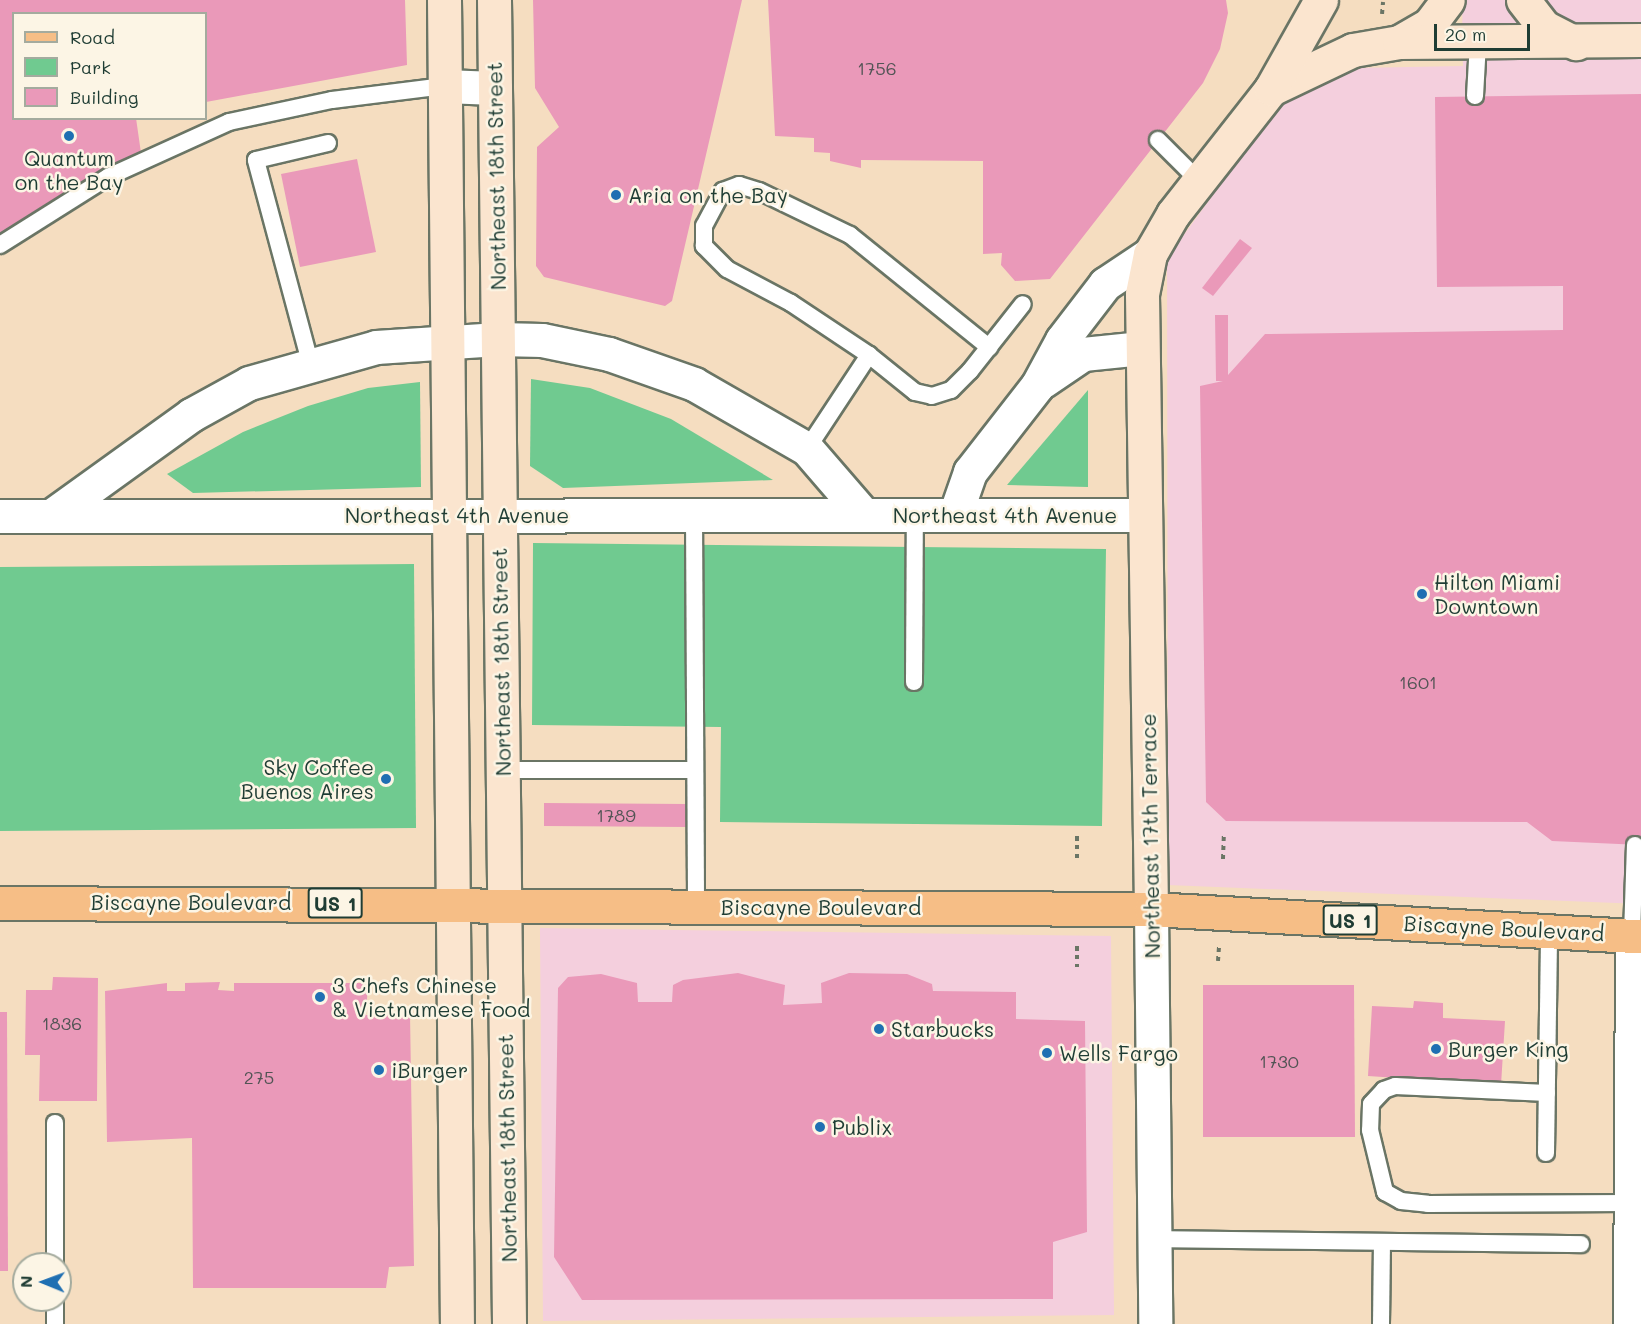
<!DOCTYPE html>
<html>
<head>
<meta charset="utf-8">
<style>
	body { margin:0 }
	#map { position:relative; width:1641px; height:1324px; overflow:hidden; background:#f5ddc0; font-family:Mali,sans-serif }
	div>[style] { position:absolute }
	.built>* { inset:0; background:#f4cfdd }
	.green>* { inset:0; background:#70ca90 }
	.building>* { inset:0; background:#ea99b9 }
	.path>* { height:4px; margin-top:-2px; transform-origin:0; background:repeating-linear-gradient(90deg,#6a7565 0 4.5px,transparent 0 9px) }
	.roads { filter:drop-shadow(2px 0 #6a7565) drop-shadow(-2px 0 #6a7565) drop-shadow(0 2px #6a7565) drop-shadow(0 -2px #6a7565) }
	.lane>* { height:16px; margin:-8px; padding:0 8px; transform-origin:8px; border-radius:8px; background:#fff }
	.street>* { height:33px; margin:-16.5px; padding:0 16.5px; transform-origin:16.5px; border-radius:16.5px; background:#fff }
	.secondary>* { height:33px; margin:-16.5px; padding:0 16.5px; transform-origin:16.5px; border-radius:16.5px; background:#fbe5cf }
	.primary>* { height:33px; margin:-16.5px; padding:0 16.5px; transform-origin:16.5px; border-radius:16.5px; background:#f6be86 }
	.dots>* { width:16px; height:16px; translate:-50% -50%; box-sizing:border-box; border:3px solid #fcf5e5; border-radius:50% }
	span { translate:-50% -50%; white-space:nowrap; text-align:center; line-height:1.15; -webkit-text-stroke:5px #fcf5e5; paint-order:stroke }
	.number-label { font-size:18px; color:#525455 }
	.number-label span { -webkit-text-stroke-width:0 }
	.shield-label span { padding:2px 4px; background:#fcf5e5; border:2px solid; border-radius:4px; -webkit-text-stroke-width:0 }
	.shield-label { font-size:20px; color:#1f3d34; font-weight:700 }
	.poi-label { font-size:21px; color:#1f3d34 }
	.left { translate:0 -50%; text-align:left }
	.right { translate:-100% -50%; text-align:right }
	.street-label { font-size:21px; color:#1f3d34 }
	.legend { position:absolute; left:12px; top:12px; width:195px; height:108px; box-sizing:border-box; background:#fcf5e5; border:2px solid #a4ab9e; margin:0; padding:8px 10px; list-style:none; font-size:18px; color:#1f3d34 }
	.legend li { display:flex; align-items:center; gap:12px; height:30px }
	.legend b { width:30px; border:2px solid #a4ab9e }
	.north { position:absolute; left:12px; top:1252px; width:60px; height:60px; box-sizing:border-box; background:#fcf5e5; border:2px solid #a4ab9e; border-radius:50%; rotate:271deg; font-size:16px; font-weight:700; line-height:24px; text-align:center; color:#1f3d34 }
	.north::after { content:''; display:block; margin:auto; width:21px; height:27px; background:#1f6fb2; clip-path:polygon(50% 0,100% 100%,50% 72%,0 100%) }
	.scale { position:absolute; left:1434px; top:24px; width:96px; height:27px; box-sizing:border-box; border:3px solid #1f3d34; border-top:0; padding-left:8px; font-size:18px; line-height:21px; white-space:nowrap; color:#1f3d34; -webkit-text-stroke:4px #fcf5e5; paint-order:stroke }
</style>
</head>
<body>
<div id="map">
	<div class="built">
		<i style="clip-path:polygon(1462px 0,1641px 0,1641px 904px,1168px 885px,1167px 258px,1283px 99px,1355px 68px,1463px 66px)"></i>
		<i style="clip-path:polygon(540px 928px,1111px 936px,1114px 1315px,543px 1321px)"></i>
	</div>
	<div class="green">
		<i style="clip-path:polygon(531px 379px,590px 388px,671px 419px,773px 480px,563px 488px,530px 466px)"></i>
		<i style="clip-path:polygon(420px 382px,421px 487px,193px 493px,167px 474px,243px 432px,308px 406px,368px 388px)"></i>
		<i style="clip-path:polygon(1088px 390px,1088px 487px,1007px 485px)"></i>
		<i style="clip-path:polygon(533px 543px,1106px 549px,1102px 826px,720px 822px,721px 727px,532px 725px)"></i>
		<i style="clip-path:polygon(414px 564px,416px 828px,0 831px,0 567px)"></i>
	</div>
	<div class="building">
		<i style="clip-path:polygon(0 0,405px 0,407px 65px,206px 102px,206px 14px,14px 14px,14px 118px,136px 118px,141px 153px,0 241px)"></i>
		<i style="clip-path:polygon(533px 0,742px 0,672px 301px,665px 306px,544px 277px,536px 266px,537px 147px,559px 127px,535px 88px)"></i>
		<i style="clip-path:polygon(768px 0,1226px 0,1228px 13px,1220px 49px,1203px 83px,1050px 279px,1015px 281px,1001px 265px,1002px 253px,983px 254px,983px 161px,861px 160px,861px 168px,830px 161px,830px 153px,814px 152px,814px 138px,775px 136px)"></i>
		<i style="clip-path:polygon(1641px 94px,1641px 845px,1552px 841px,1527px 822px,1226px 821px,1206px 802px,1200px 386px,1223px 381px,1216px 381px,1215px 315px,1228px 315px,1228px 375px,1265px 334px,1563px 330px,1563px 286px,1437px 287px,1435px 97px)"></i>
		<i style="clip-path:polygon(357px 159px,376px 252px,300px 267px,281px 174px)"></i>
		<i style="clip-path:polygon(1240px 239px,1252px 248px,1213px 296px,1202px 288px)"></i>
		<i style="clip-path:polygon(544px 803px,687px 804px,687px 827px,544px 826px)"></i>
		<i style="clip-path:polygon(738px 973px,785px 985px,783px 1005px,822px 1003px,821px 983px,849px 973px,907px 974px,932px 984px,933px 991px,1016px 992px,1016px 1019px,1085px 1021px,1087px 1232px,1053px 1242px,1053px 1299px,582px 1300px,554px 1257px,558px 988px,568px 977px,601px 974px,637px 983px,638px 1002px,672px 1002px,673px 985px,683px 980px)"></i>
		<i style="clip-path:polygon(53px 977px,98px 978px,97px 1101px,39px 1101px,40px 1055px,25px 1055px,26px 990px,52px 990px)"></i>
		<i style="clip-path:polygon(220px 982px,218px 990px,234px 991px,234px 983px,368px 983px,366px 1015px,410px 1014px,414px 1266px,389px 1267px,386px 1288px,193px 1288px,192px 1138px,107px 1142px,105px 991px,167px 983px,167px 991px,185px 991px,185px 983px)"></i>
		<i style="clip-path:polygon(1203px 985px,1354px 985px,1355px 1137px,1203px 1137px)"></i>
		<i style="clip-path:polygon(1414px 1001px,1443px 1003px,1443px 1018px,1505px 1021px,1501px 1085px,1368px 1076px,1372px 1006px,1413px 1008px)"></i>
		<i style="clip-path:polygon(0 1012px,7px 1012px,8px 1271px,0 1271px)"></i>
	</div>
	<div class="path">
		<i style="left:1382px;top:14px;width:12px;rotate:-85deg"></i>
		<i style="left:1077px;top:836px;width:22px;rotate:90deg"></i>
		<i style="left:1223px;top:859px;width:27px;rotate:-88deg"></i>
		<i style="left:1077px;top:946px;width:21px;rotate:90deg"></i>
		<i style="left:1218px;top:961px;width:15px;rotate:-86deg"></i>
	</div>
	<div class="roads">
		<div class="lane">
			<i style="left:1475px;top:96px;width:53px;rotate:-86.8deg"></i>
			<i style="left:1158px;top:140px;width:58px;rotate:45deg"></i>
			<i style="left:0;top:245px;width:128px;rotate:-32.2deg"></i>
			<i style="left:108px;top:177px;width:133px;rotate:-24.4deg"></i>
			<i style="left:229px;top:122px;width:105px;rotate:-12.1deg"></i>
			<i style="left:332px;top:100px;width:113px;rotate:-7.1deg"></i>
			<i style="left:869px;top:355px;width:59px;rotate:38.8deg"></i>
			<i style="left:915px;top:392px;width:17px;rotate:13deg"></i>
			<i style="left:932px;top:396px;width:20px;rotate:-18deg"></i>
			<i style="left:951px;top:390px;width:27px;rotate:-45deg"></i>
			<i style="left:970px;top:371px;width:85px;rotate:-51.7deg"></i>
			<i style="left:310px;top:362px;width:209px;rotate:-105deg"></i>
			<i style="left:256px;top:160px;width:74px;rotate:-13.3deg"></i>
			<i style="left:807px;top:449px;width:113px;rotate:-56.6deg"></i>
			<i style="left:869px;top:355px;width:94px;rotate:-146.3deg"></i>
			<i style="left:791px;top:303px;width:72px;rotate:-152deg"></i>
			<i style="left:727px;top:269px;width:33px;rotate:-135deg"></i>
			<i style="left:704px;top:246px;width:20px;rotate:-90deg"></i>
			<i style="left:704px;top:226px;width:40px;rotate:-62deg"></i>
			<i style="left:723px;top:191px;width:17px;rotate:-21deg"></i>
			<i style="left:739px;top:185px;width:21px;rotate:17deg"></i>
			<i style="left:759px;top:191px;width:101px;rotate:25.8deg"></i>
			<i style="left:850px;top:235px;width:179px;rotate:38.9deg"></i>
			<i style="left:694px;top:515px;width:391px;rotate:89.7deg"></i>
			<i style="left:914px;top:682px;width:167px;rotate:-89.7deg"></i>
			<i style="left:502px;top:770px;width:193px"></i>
			<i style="left:1632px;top:935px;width:90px;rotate:-88.1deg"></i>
			<i style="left:1547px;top:1093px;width:152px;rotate:-177.4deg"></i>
			<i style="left:1395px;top:1086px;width:12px;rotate:160deg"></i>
			<i style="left:1384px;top:1090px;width:19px;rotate:133deg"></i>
			<i style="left:1371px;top:1104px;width:26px;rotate:92deg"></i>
			<i style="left:1370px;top:1130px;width:64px;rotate:76.4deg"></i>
			<i style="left:1385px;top:1192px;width:18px;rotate:29deg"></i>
			<i style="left:1401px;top:1201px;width:27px;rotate:6deg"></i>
			<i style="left:1428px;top:1204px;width:201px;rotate:-0.3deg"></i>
			<i style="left:55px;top:1123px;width:141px;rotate:90deg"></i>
			<i style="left:1546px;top:1153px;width:223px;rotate:-89.2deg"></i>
			<i style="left:1155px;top:1239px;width:426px;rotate:0.7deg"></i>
			<i style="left:55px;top:1300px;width:24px;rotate:90deg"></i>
			<i style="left:1381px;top:1324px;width:80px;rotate:-89.3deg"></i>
		</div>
		<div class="street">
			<i style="left:444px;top:86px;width:51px;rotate:2.2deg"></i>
			<i style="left:1043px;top:381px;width:48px;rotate:-34deg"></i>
			<i style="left:1083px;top:354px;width:59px;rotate:-5.8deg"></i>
			<i style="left:955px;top:515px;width:46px;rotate:-70.8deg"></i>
			<i style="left:970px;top:472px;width:109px;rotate:-52.1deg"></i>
			<i style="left:1037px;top:386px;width:52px;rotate:-61.5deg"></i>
			<i style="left:1062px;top:340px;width:71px;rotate:-52.5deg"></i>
			<i style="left:1105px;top:284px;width:54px;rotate:-33.7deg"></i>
			<i style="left:0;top:516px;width:1145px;rotate:-0.05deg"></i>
			<i style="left:51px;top:516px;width:173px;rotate:-35.8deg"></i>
			<i style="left:191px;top:415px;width:66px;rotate:-28.9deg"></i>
			<i style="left:249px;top:383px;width:132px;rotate:-15.8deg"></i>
			<i style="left:376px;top:347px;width:122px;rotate:-3.8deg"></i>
			<i style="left:498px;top:339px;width:44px;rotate:1.3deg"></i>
			<i style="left:542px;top:340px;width:68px;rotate:11.8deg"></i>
			<i style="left:609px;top:354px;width:90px;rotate:19.4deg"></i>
			<i style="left:694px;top:384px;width:130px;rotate:29.9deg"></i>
			<i style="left:807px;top:449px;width:87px;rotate:49.2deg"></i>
			<i style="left:1151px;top:909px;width:415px;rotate:89.4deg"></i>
			<i style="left:1630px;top:1324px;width:389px;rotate:-89.7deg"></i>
		</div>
		<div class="secondary">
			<i style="left:444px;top:0;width:1324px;rotate:89.44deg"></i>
			<i style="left:494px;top:0;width:1324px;rotate:89.35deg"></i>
			<i style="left:1523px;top:0;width:34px;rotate:52deg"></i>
			<i style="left:1544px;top:27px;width:36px;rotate:27deg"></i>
			<i style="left:1399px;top:42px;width:34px;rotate:-30deg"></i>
			<i style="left:1429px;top:25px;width:31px;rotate:-53deg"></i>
			<i style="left:1271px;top:89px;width:91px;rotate:-25.4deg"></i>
			<i style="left:1353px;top:50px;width:47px;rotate:-9.9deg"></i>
			<i style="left:1399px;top:42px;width:242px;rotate:-0.5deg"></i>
			<i style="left:1151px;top:909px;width:615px;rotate:-90.84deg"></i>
			<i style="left:1142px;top:294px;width:41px;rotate:-78.7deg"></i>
			<i style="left:1150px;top:254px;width:46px;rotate:-60.1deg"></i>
			<i style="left:1173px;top:214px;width:159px;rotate:-51.9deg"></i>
			<i style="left:1271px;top:89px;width:102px;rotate:-60.7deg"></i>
		</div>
		<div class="primary">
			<i style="left:0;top:903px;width:1151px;rotate:0.3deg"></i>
			<i style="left:1151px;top:909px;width:491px;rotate:3.2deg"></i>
		</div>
	</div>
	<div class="dots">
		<i style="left:69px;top:136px;background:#1f6fb2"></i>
		<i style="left:616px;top:195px;background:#1f6fb2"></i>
		<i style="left:1422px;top:594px;background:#1f6fb2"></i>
		<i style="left:386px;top:779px;background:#1f6fb2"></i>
		<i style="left:320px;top:997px;background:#1f6fb2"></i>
		<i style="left:879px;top:1029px;background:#1f6fb2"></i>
		<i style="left:1436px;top:1049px;background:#1f6fb2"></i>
		<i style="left:1047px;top:1053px;background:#1f6fb2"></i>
		<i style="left:379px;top:1070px;background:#1f6fb2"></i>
		<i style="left:820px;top:1127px;background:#1f6fb2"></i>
	</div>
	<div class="number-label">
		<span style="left:877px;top:68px">1756</span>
		<span style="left:1418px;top:682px">1601</span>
		<span style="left:616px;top:815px">1789</span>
		<span style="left:62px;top:1023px">1836</span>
		<span style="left:1279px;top:1061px">1730</span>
		<span style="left:259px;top:1077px">275</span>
	</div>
	<div class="shield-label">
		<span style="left:335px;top:903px">US 1</span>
		<span style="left:1350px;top:920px">US 1</span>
	</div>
	<div class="poi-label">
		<span style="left:69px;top:170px">Quantum<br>on the Bay</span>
		<span class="left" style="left:628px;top:195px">Aria on the Bay</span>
		<span class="left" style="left:1434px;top:594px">Hilton Miami<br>Downtown</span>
		<span class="right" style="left:374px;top:779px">Sky Coffee<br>Buenos Aires</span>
		<span class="left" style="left:332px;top:997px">3 Chefs Chinese<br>&amp; Vietnamese Food</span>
		<span class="left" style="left:891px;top:1029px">Starbucks</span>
		<span class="left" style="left:1448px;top:1049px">Burger King</span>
		<span class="left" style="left:1059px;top:1053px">Wells Fargo</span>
		<span class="left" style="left:391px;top:1070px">iBurger</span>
		<span class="left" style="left:832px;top:1127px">Publix</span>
	</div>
	<div class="street-label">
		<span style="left:496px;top:176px;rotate:-91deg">Northeast 18th Street</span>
		<span style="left:457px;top:515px">Northeast 4th Avenue</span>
		<span style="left:1005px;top:515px">Northeast 4th Avenue</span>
		<span style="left:501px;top:662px;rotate:-91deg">Northeast 18th Street</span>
		<span style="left:1150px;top:836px;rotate:-91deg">Northeast 17th Terrace</span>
		<span style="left:191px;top:902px">Biscayne Boulevard</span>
		<span style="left:821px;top:907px">Biscayne Boulevard</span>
		<span style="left:1504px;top:928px;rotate:3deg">Biscayne Boulevard</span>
		<span style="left:507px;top:1148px;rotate:-91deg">Northeast 18th Street</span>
	</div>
	<ul class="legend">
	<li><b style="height:8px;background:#f6be86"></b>Road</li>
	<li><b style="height:16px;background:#70ca90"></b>Park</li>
	<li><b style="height:16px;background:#ea99b9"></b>Building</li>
	</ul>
	<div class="north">N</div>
	<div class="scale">20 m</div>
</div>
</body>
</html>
